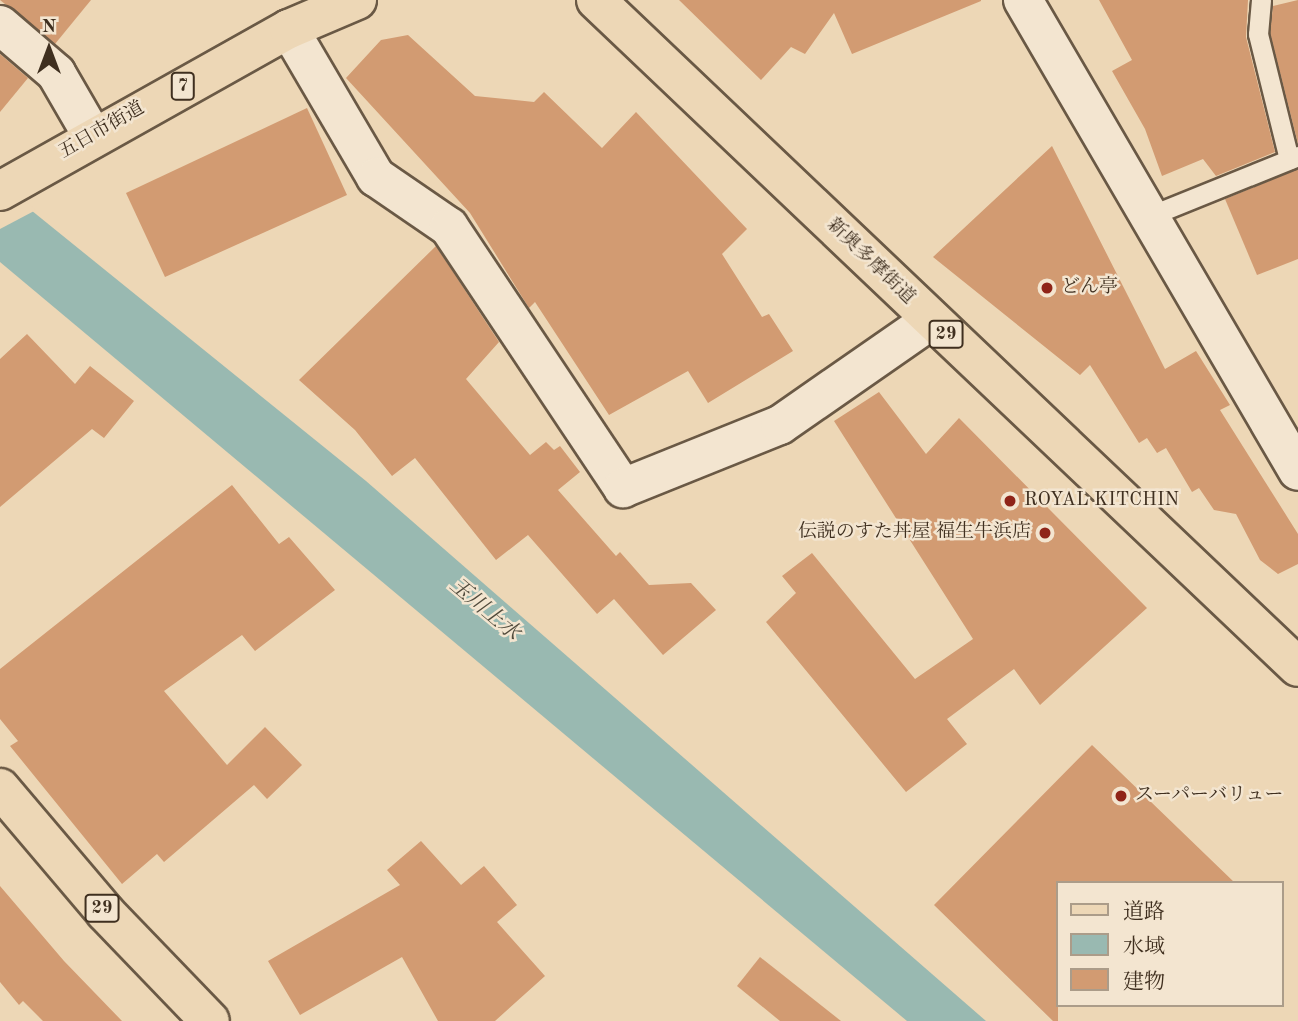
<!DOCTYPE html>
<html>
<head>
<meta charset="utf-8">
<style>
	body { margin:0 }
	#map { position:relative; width:1298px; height:1021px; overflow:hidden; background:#edd7b6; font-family:"Old Standard TT","Noto Serif JP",serif }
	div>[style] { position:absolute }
	.water>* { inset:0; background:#99b9b1 }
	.pier>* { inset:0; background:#edd7b6 }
	.building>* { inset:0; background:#d29b72 }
	.roads { filter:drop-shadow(2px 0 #6a5945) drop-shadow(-2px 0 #6a5945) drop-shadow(0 2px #6a5945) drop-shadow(0 -2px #6a5945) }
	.lane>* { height:19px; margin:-9.5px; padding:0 9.5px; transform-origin:9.5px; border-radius:9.5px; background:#f3e5d0 }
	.street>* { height:38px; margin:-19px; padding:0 19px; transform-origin:19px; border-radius:19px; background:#f3e5d0 }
	.primary>* { height:38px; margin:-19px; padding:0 19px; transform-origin:19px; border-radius:19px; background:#edd7b6 }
	.dots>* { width:19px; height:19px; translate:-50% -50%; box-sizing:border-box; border:4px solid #f3e5d0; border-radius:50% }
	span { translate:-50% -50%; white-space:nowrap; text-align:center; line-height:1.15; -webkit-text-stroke:5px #f3e5d0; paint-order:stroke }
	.shield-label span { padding:2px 5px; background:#f3e5d0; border:2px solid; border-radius:5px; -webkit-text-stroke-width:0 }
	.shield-label { font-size:18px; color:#3f2f1f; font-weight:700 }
	.street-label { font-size:19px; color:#3f2f1f }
	.poi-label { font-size:19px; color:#3f2f1f }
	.left { translate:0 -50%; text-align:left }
	.right { translate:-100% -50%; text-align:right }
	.water-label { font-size:21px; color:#514b3c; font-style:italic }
	.legend { position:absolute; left:1056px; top:881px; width:228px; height:126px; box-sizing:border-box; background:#f3e5d0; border:2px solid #ab9c89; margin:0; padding:9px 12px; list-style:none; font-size:21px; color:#3f2f1f }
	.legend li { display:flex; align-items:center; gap:14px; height:35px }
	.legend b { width:35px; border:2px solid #ab9c89 }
	.north { position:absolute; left:14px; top:14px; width:70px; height:70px; -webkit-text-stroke:5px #f3e5d0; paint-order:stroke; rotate:0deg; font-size:19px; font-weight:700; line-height:28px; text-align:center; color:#3f2f1f }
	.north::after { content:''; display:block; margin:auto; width:24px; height:32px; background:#3f2f1f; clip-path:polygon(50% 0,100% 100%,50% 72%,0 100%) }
</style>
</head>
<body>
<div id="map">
	<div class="water">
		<i style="clip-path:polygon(0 185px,366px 481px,986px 1021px,907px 1021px,0 262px)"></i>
	</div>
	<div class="pier">
		<i style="clip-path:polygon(0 181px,36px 210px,0 229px)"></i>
	</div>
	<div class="building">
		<i style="clip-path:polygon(0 0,91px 0,55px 44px)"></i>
		<i style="clip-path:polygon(679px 0,981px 0,981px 1px,852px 54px,834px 13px,805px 54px,791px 47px,761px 80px)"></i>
		<i style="clip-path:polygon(1099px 0,1248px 0,1246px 37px,1275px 152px,1216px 176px,1203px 159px,1162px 176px,1145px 129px,1112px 71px,1132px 60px)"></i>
		<i style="clip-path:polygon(1298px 0,1298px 144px,1270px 33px,1273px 6px)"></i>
		<i style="clip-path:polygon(408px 35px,475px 96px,534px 102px,544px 92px,602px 148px,636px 112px,747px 229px,722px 254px,762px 317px,769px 314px,793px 351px,708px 403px,688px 371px,609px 415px,535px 302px,529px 308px,470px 213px,346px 78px,381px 40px)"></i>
		<i style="clip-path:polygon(0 54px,28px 78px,0 112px)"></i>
		<i style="clip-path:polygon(307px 108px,347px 195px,165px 277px,126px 193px)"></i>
		<i style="clip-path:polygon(1052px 146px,1165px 369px,1196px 351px,1230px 405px,1220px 410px,1298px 534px,1298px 564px,1278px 574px,1260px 560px,1236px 514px,1214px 510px,1199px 488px,1192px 492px,1166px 448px,1157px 453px,1147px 438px,1139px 443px,1090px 365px,1080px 375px,933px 257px)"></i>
		<i style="clip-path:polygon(1298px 169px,1298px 259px,1257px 275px,1225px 199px)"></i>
		<i style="clip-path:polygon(436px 246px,499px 342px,466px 379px,530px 455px,546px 442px,554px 450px,560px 446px,580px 472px,558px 490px,616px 556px,620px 552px,649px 585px,691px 583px,716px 610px,663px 655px,614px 599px,597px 614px,528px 535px,496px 560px,415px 458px,392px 476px,355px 430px,299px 380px)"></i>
		<i style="clip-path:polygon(27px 334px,75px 384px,90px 366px,134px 401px,104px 438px,92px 429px,0 507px,0 359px)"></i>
		<i style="clip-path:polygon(879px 392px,926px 454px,959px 418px,1147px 608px,1040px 705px,1014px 669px,947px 719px,967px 744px,906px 792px,766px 622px,796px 593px,782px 576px,812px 553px,915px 679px,973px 639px,834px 421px)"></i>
		<i style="clip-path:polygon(232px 485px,279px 544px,289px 537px,335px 590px,255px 651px,242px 635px,164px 691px,227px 765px,265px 727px,302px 765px,267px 799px,254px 785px,164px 862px,157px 854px,122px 884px,10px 746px,18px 741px,0 719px,0 669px)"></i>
		<i style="clip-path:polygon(1092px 745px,1235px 883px,1058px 883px,1058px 1021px,1053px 1021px,934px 905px)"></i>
		<i style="clip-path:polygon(421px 841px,461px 885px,484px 866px,517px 905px,497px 922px,545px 976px,495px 1021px,438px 1021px,402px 957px,300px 1015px,268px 961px,400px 885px,387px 870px)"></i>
		<i style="clip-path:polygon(0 886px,64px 961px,122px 1021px,43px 1021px,23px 1001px,19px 1005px,0 982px)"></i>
		<i style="clip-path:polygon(760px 957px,841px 1021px,780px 1021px,737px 986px)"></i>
	</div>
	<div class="roads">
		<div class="lane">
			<i style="left:1261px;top:0;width:34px;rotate:95deg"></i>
			<i style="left:1258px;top:34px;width:129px;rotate:76.1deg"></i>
			<i style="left:1147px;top:217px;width:163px;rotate:-22deg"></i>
		</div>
		<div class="street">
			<i style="left:1023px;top:0;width:545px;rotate:59.72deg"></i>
			<i style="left:0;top:25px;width:74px;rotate:40.6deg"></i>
			<i style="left:56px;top:73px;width:72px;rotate:59.9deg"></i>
			<i style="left:289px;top:29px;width:172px;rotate:59.6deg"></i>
			<i style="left:376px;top:177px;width:88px;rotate:34.4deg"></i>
			<i style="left:449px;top:227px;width:314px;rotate:56.3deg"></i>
			<i style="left:623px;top:488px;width:169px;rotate:-21.9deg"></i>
			<i style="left:780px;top:425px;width:184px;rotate:-34.8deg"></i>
		</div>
		<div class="primary">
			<i style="left:596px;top:0;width:968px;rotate:43.54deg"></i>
			<i style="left:0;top:191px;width:331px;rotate:-29.3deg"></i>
			<i style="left:289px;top:29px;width:74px;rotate:-23.1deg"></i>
			<i style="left:0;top:788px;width:162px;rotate:49.7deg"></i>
			<i style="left:105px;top:912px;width:151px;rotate:46.1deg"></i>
		</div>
	</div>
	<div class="dots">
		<i style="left:1047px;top:288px;background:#8f2418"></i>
		<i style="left:1010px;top:501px;background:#8f2418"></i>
		<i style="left:1045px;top:533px;background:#8f2418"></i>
		<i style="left:1121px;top:796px;background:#8f2418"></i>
	</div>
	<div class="shield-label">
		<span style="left:183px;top:86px">7</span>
		<span style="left:946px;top:334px">29</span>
		<span style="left:102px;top:908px">29</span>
	</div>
	<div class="street-label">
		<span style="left:102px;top:131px;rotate:-30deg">五日市街道</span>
		<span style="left:870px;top:262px;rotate:44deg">新奥多摩街道</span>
	</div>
	<div class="poi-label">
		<span class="left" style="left:1061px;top:288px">どん亭</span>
		<span class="left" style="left:1024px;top:501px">ROYAL KITCHIN</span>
		<span class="right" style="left:1031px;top:533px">伝説のすた丼屋 福生牛浜店</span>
		<span class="left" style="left:1135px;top:796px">スーパーバリュー</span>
	</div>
	<div class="water-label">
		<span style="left:484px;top:610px;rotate:40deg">玉川上水</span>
	</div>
	<ul class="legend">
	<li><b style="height:9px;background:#edd7b6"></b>道路</li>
	<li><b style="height:19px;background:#99b9b1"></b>水域</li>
	<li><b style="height:19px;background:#d29b72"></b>建物</li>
	</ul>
	<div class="north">N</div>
</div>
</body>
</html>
